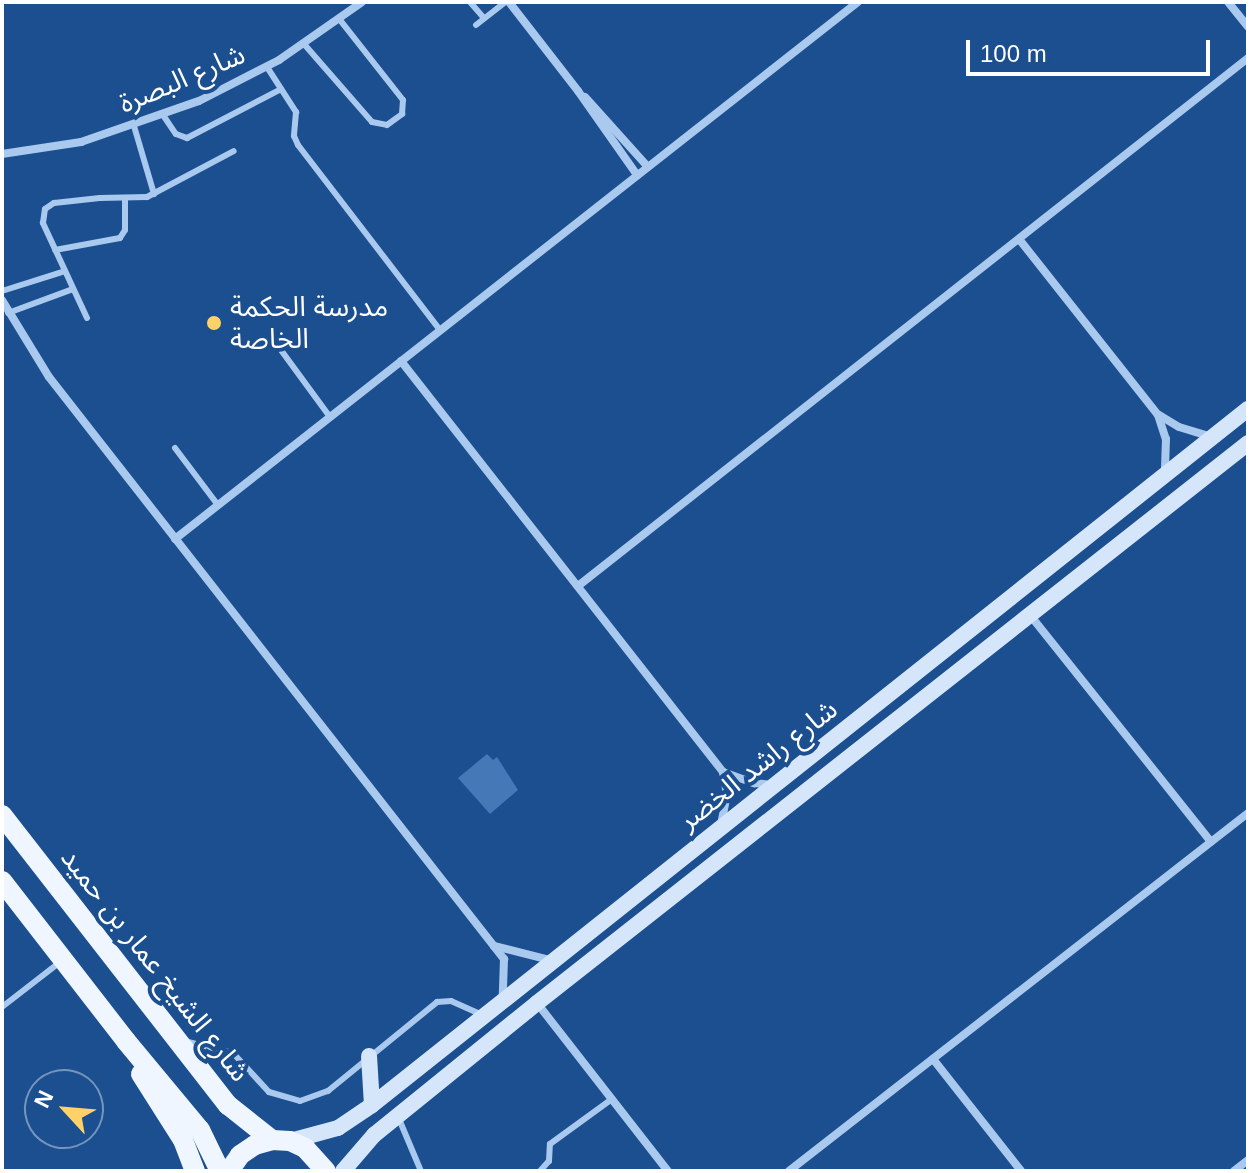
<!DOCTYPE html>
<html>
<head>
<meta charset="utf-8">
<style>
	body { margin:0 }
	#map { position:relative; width:1250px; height:1173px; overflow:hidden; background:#1b4f8f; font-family:Arial,"Noto Sans Arabic",sans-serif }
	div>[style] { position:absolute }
	.building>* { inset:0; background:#4478b7 }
	.lane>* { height:6px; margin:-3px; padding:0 3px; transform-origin:3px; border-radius:3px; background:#a9c9ee }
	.street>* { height:8px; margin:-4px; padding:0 4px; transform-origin:4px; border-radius:4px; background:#a9c9ee }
	.secondary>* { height:16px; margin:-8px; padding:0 8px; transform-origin:8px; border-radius:8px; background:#d6e6fa }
	.primary>* { height:20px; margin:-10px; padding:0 10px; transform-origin:10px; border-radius:10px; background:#f0f6ff }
	.dots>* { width:22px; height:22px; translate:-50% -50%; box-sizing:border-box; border:4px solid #1b4f8f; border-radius:50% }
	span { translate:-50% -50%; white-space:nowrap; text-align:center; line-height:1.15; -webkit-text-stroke:8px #1b4f8f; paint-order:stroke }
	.street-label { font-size:28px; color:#fff }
	.poi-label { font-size:28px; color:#fff }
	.left { translate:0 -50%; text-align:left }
	.frame { position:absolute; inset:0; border:4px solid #fff; pointer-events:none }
	.north { position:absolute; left:24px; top:1069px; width:80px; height:80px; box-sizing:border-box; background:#1b4f8f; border:2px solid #7695bc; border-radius:50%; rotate:296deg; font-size:22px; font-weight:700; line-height:32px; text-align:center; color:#fff }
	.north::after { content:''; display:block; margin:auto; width:28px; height:36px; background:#ffd166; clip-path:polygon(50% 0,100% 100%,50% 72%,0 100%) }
	.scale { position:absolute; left:966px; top:40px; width:244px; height:36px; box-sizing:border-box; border:4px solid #fff; border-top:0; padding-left:10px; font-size:24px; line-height:28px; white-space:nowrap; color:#fff; -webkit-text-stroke:6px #1b4f8f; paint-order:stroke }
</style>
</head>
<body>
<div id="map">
	<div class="building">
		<i style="clip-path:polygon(487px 754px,493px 760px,497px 757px,518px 790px,490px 814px,458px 778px)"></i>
	</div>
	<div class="lane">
		<i style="left:470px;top:2px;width:21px;rotate:49deg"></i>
		<i style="left:476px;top:25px;width:37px;rotate:-38deg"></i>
		<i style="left:304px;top:44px;width:103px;rotate:48.9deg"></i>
		<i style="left:372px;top:122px;width:15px;rotate:11deg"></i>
		<i style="left:387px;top:125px;width:19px;rotate:-36deg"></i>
		<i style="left:402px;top:114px;width:14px;rotate:-86deg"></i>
		<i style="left:403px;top:100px;width:102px;rotate:-128.2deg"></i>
		<i style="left:267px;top:67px;width:54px;rotate:57.2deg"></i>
		<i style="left:296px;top:112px;width:24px;rotate:95deg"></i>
		<i style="left:294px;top:136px;width:10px;rotate:66deg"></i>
		<i style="left:298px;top:145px;width:233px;rotate:52.5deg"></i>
		<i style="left:163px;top:115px;width:23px;rotate:56deg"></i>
		<i style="left:176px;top:134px;width:12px;rotate:20deg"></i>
		<i style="left:187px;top:138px;width:106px;rotate:-27.5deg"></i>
		<i style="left:134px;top:126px;width:71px;rotate:73.6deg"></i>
		<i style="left:55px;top:250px;width:66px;rotate:-10.5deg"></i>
		<i style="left:120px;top:238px;width:9px;rotate:-58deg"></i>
		<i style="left:125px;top:230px;width:31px;rotate:-90deg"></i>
		<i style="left:2px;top:291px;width:66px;rotate:-17.6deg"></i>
		<i style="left:8px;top:313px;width:69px;rotate:-20.3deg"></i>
		<i style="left:87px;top:318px;width:105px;rotate:-114.9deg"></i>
		<i style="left:43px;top:223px;width:14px;rotate:-82deg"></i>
		<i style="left:45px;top:209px;width:11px;rotate:-34deg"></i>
		<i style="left:54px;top:203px;width:46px;rotate:-6.2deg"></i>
		<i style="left:100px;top:198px;width:47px;rotate:-1.2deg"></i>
		<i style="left:147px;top:197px;width:98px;rotate:-27.9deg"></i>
		<i style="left:278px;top:346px;width:88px;rotate:53.8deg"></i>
		<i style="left:175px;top:448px;width:71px;rotate:53deg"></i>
		<i style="left:2px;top:1007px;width:72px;rotate:-37.7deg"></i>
		<i style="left:184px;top:1041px;width:50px;rotate:13.8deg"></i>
		<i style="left:233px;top:1053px;width:53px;rotate:47.3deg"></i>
		<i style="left:269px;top:1092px;width:32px;rotate:16deg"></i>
		<i style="left:300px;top:1101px;width:30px;rotate:-20deg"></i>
		<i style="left:328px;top:1091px;width:141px;rotate:-39.2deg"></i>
		<i style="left:437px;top:1002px;width:14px;rotate:-4deg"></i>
		<i style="left:451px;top:1001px;width:35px;rotate:24deg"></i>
		<i style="left:399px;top:1119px;width:56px;rotate:67.1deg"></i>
		<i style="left:540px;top:1171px;width:13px;rotate:-48deg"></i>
		<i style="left:549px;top:1161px;width:17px;rotate:-87deg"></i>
		<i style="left:550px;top:1144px;width:77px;rotate:-36deg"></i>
	</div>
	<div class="street">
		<i style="left:509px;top:2px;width:113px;rotate:52.2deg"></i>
		<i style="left:578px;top:91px;width:103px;rotate:54.9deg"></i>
		<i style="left:1228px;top:2px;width:32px;rotate:51deg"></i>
		<i style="left:585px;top:97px;width:94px;rotate:48deg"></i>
		<i style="left:2px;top:154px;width:80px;rotate:-8.6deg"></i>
		<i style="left:81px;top:142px;width:125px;rotate:-19.2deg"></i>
		<i style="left:199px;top:101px;width:90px;rotate:-27.1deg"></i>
		<i style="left:279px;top:60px;width:101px;rotate:-34.9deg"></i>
		<i style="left:1019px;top:239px;width:224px;rotate:51.7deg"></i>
		<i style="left:1158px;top:415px;width:25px;rotate:72deg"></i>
		<i style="left:1166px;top:439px;width:33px;rotate:92deg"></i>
		<i style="left:2px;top:300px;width:90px;rotate:58.6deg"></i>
		<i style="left:49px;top:377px;width:739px;rotate:51.98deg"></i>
		<i style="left:504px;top:959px;width:38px;rotate:92deg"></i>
		<i style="left:401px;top:361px;width:522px;rotate:51.92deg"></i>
		<i style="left:723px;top:772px;width:22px;rotate:80deg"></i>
		<i style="left:727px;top:794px;width:31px;rotate:101deg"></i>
		<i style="left:1159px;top:415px;width:23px;rotate:31deg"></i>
		<i style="left:1179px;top:427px;width:34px;rotate:17deg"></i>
		<i style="left:175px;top:539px;width:869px;rotate:-38.18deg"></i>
		<i style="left:578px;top:586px;width:853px;rotate:-38.24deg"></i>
		<i style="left:1030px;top:615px;width:290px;rotate:51.4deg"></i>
		<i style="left:723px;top:772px;width:33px;rotate:20deg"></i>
		<i style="left:754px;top:783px;width:18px;rotate:6deg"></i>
		<i style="left:494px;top:946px;width:58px;rotate:14deg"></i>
		<i style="left:537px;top:1003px;width:213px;rotate:52.1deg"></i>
		<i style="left:933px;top:1059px;width:142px;rotate:51.8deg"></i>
		<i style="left:789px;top:1171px;width:582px;rotate:-37.95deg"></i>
		<i style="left:1234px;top:1171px;width:18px;rotate:-38deg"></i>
	</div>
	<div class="secondary">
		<i style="left:369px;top:1056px;width:49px;rotate:86.5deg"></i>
		<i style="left:290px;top:1141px;width:50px;rotate:-15.2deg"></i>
		<i style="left:338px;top:1128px;width:41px;rotate:-34.1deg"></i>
		<i style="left:372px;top:1105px;width:1119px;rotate:-38.47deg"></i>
		<i style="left:343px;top:1171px;width:48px;rotate:-49.3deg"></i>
		<i style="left:374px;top:1135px;width:210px;rotate:-39deg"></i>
		<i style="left:537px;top:1003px;width:905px;rotate:-38.22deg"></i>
	</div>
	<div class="primary">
		<i style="left:2px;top:815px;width:368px;rotate:52.1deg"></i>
		<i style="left:228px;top:1105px;width:56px;rotate:38.5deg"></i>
		<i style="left:2px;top:881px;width:202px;rotate:52.2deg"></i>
		<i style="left:126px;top:1041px;width:116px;rotate:50.3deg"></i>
		<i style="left:200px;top:1130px;width:46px;rotate:64deg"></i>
		<i style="left:141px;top:1074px;width:78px;rotate:57.5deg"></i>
		<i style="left:183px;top:1140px;width:33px;rotate:69deg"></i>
		<i style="left:229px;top:1171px;width:19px;rotate:-55deg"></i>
		<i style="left:240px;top:1155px;width:18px;rotate:-34deg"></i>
		<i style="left:255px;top:1145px;width:18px;rotate:-16deg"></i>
		<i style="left:272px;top:1140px;width:18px;rotate:3deg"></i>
		<i style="left:290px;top:1141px;width:17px;rotate:25deg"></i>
		<i style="left:305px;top:1148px;width:31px;rotate:48deg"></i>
	</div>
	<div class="dots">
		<i style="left:214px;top:323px;background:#ffd166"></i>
	</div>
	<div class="street-label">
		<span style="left:182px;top:79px;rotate:-23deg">شارع البصرة</span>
		<span style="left:758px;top:765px;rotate:-38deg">شارع راشد الخضر</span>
		<span style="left:155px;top:965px;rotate:52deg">شارع الشيخ عمار بن حميد</span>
	</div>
	<div class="poi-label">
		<span class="left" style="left:230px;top:323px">مدرسة الحكمة<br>الخاصة</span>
	</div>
	<div class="frame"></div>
	<div class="north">N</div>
	<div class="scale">100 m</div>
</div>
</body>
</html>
